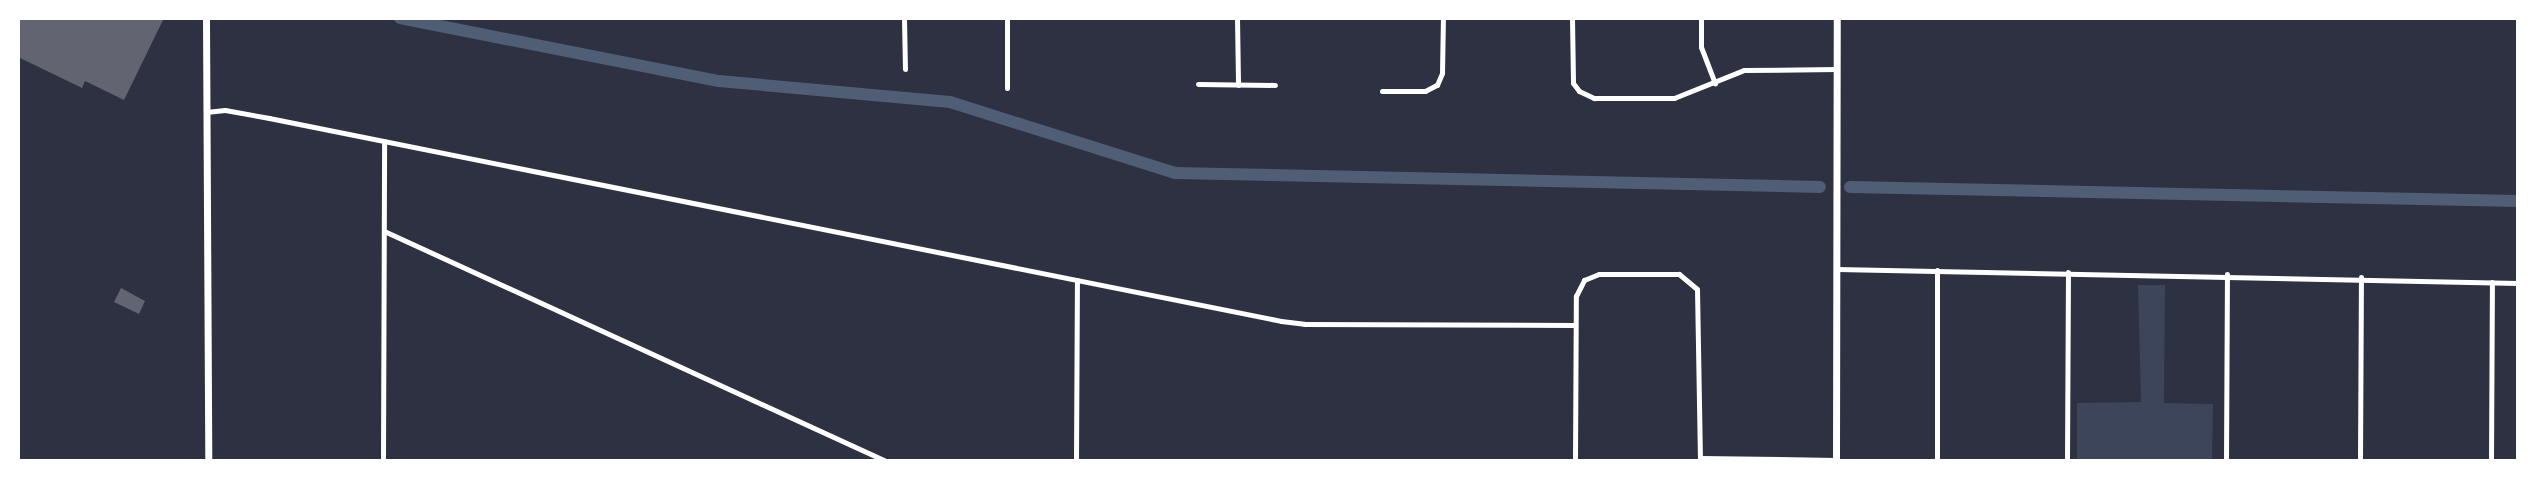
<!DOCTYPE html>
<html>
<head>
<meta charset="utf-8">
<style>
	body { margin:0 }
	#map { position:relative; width:2536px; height:479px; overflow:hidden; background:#2d3142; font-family:"Space Grotesk",sans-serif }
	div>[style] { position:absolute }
	.green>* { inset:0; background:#3c4559 }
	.canal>* { height:12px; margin:-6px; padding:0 6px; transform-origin:6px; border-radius:6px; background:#4f5d75 }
	.building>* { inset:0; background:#626471 }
	.minor>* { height:5px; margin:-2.5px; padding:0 2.5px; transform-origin:2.5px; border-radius:2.5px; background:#fff }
	.tertiary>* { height:7px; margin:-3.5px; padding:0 3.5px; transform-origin:3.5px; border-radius:3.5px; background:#fff }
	span { translate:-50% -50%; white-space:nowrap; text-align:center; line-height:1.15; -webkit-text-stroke:5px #fff; paint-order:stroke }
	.frame { position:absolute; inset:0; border:20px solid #fff; pointer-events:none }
</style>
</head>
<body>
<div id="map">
	<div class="green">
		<i style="clip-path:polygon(2138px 285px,2165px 285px,2164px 403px,2213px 404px,2212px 461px,2077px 461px,2077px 403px,2141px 402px)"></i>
	</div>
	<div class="canal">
		<i style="left:400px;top:18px;width:325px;rotate:11.2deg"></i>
		<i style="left:719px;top:81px;width:232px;rotate:5.2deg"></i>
		<i style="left:950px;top:102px;width:236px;rotate:17.5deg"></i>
		<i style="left:1175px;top:173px;width:645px;rotate:1.24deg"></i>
		<i style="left:1850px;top:187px;width:668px;rotate:1.2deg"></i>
	</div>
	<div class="building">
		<i style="clip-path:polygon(18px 18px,164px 18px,124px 100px,85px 81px,82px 88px,18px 57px)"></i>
		<i style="clip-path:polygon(121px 288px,145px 301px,139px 314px,114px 302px)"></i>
	</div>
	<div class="minor">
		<i style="left:904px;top:18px;width:51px;rotate:88.9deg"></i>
		<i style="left:1237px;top:18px;width:67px;rotate:89.1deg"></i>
		<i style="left:1572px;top:18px;width:65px;rotate:89.1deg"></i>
		<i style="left:1573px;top:83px;width:10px;rotate:53deg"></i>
		<i style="left:1579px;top:91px;width:17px;rotate:25deg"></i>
		<i style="left:1594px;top:98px;width:80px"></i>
		<i style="left:1674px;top:98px;width:75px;rotate:-21.8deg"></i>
		<i style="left:1744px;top:70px;width:93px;rotate:-0.6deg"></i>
		<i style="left:1701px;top:18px;width:29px;rotate:90deg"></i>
		<i style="left:1701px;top:47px;width:39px;rotate:69deg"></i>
		<i style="left:1198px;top:84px;width:77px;rotate:0.7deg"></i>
		<i style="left:1007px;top:88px;width:70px;rotate:-90deg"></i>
		<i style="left:1382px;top:91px;width:43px"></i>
		<i style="left:1425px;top:91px;width:13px;rotate:-27deg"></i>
		<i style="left:1437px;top:85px;width:13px;rotate:-67deg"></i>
		<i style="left:1442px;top:73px;width:55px;rotate:-89deg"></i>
		<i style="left:206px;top:112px;width:19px;rotate:-6deg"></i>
		<i style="left:225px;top:110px;width:45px;rotate:10.3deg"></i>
		<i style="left:269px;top:118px;width:1032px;rotate:11.34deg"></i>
		<i style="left:1281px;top:321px;width:23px;rotate:7deg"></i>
		<i style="left:1304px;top:324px;width:271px;rotate:0.2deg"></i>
		<i style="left:384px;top:231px;width:552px;rotate:24.62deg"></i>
		<i style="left:1837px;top:269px;width:681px;rotate:1.18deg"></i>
		<i style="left:1700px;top:458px;width:136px;rotate:0.8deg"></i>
		<i style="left:383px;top:461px;width:320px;rotate:-89.8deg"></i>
		<i style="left:1076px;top:461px;width:181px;rotate:-89.7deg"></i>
		<i style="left:1575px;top:461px;width:165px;rotate:-89.7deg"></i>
		<i style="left:1576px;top:296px;width:18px;rotate:-63deg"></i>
		<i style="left:1584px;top:280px;width:16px;rotate:-22deg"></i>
		<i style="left:1599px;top:274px;width:80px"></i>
		<i style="left:1679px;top:274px;width:23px;rotate:40deg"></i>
		<i style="left:1697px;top:289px;width:172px;rotate:89deg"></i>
		<i style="left:1937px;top:461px;width:191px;rotate:-90deg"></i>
		<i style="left:2067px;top:461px;width:189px;rotate:-89.7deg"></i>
		<i style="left:2226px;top:461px;width:187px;rotate:-89.7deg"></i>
		<i style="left:2360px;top:461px;width:184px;rotate:-89.7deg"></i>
		<i style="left:2491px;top:461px;width:179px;rotate:-89.7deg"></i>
	</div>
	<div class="tertiary">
		<i style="left:206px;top:18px;width:443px;rotate:89.7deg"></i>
		<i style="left:1836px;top:461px;width:443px;rotate:-89.9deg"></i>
	</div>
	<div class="frame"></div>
</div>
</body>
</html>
